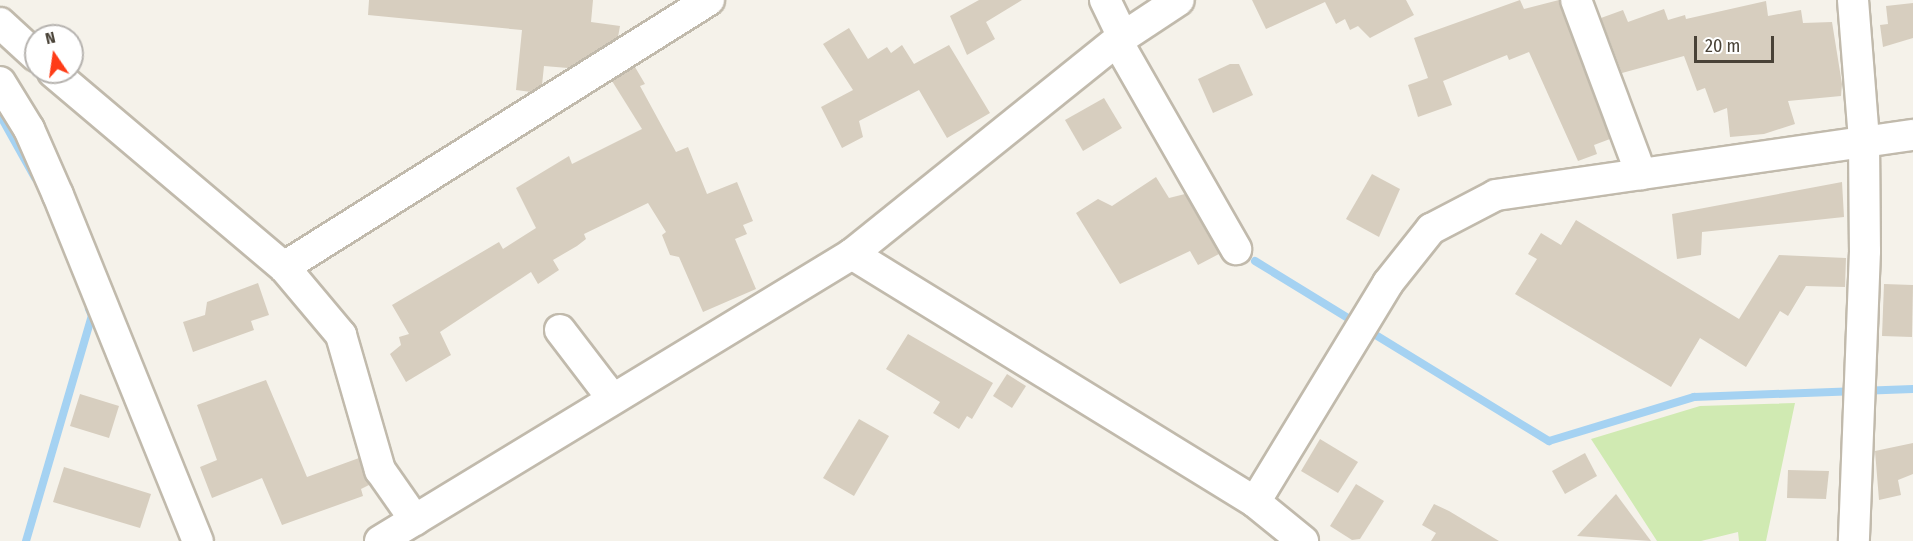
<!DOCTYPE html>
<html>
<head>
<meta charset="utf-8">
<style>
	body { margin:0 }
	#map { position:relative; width:1913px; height:541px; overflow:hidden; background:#f5f2ea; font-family:"Fira Sans Condensed",sans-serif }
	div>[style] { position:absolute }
	.green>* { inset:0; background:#d0eab2 }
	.stream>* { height:8px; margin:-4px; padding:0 4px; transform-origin:4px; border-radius:4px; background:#a5d2f2 }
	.building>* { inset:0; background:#d7cebf }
	.roads { filter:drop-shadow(2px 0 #c1baac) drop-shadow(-2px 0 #c1baac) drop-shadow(0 2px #c1baac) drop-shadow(0 -2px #c1baac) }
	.minor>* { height:30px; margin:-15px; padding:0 15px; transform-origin:15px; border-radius:15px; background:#fff }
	span { translate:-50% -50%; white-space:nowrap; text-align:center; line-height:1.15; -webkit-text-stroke:6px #fff; paint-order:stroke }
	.north { position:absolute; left:24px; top:24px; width:60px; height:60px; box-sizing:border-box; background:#fff; border:2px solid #b6b3af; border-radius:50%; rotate:347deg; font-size:16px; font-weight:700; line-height:24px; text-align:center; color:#494237 }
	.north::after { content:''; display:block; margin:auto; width:21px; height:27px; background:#fe3c17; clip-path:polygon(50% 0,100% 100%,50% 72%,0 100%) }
	.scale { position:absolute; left:1694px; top:36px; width:80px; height:27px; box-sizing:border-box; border:3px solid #494237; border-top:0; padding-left:8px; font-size:18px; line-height:21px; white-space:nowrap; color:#494237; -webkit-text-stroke:4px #fff; paint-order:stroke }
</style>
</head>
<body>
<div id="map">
	<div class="green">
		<i style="clip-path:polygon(1795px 403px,1766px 541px,1739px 541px,1738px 532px,1701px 541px,1657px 541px,1591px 439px,1700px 406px)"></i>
	</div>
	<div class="stream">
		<i style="left:0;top:115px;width:72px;rotate:60.9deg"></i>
		<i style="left:1255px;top:261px;width:345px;rotate:31.5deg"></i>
		<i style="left:1549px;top:441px;width:152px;rotate:-16.9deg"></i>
		<i style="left:1694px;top:397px;width:219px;rotate:-2.1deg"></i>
		<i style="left:26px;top:541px;width:234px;rotate:-73.7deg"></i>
		<i style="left:92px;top:316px;width:8px;rotate:-113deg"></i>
	</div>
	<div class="building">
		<i style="clip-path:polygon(369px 0,593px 0,591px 22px,620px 26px,618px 37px,568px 68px,544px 66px,542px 85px,531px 92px,516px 90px,522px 30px,368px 15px)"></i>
		<i style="clip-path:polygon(979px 0,1022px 0,986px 22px,995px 39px,967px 55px,950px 16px)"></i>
		<i style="clip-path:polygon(1252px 0,1406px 0,1414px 15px,1370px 38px,1358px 26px,1350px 30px,1345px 19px,1336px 24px,1325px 2px,1266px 29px)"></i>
		<i style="clip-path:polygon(1520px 0,1524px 9px,1559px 0,1610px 139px,1594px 145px,1597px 154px,1578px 161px,1529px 52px,1509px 60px,1507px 55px,1443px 81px,1452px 105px,1418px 117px,1408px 85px,1428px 78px,1414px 38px)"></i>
		<i style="clip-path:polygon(1766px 1px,1768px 16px,1801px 10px,1803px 23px,1832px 22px,1842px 84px,1841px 96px,1788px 101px,1795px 124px,1764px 134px,1730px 137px,1727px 108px,1714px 113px,1705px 88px,1697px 91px,1684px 56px,1622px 73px,1601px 18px,1623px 10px,1628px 22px,1664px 9px,1668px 20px,1685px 15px,1686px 19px)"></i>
		<i style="clip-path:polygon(1913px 3px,1913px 38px,1883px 47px,1880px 25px,1888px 24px,1886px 6px)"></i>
		<i style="clip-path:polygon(849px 28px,868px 59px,887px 47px,891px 53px,902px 45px,914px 64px,949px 45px,990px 113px,947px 138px,919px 90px,859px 121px,863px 137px,842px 148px,821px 107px,853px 90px,823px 44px)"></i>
		<i style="clip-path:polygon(1230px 64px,1239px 64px,1253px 95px,1213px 113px,1198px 79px)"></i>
		<i style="clip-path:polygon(635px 67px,645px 84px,640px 86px,676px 152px,688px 147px,707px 194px,737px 182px,753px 221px,743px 225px,747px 234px,735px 239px,756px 289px,703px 312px,679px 257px,670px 255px,662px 235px,666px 232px,648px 203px,584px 234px,586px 239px,577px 246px,553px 260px,559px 270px,538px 284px,531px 272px,440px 332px,451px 355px,406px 382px,390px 354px,401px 345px,399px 337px,409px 334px,392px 305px,499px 242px,503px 249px,536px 228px,516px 188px,569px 156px,572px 164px,642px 129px,612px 81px)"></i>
		<i style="clip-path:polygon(1104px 98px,1122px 128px,1083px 151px,1065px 120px)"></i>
		<i style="clip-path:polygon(1372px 174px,1400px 189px,1379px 237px,1346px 219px)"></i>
		<i style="clip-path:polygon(1156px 177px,1169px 198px,1185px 194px,1219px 254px,1198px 265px,1190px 251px,1120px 284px,1076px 213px,1098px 199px,1112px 206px)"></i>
		<i style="clip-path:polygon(1842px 182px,1844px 217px,1702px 232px,1701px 255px,1677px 259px,1672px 214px)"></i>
		<i style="clip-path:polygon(1576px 220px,1739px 319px,1779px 255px,1846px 258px,1845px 287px,1806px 286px,1788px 316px,1780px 311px,1746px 367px,1700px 338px,1671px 387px,1515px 294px,1537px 259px,1528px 254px,1541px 233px,1561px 245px)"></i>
		<i style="clip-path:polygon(258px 283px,269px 315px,251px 321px,254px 330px,193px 352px,183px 322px,205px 315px,207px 302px)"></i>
		<i style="clip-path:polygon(1884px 284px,1913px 285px,1912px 337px,1882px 336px)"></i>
		<i style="clip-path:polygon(908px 334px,993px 383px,972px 419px,967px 416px,959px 429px,933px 413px,940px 402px,886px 369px)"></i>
		<i style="clip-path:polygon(1007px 374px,1026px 386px,1012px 408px,993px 396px)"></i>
		<i style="clip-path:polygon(266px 380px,307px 477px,359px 458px,369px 485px,361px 489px,363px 496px,282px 525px,262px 478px,212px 498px,200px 467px,217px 460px,197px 405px)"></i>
		<i style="clip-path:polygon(80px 394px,119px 406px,109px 438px,70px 426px)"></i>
		<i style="clip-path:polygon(859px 419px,889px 436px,854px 496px,823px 478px)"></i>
		<i style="clip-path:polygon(1320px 439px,1358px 462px,1338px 493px,1301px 471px)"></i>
		<i style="clip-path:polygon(1913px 443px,1913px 474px,1898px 480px,1901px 495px,1879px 500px,1875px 451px)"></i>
		<i style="clip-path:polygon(1585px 453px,1597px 476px,1565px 494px,1552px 471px)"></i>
		<i style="clip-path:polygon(64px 467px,151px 494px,140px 528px,53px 502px)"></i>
		<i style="clip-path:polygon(1788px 470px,1829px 471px,1826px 499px,1787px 498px)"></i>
		<i style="clip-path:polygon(1356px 484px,1384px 501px,1360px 539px,1352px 540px,1330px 526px)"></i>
		<i style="clip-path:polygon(1616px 494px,1651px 541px,1577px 536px)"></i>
		<i style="clip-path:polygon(1434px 504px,1449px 511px,1499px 541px,1431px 541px,1436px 533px,1422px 525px)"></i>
	</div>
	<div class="roads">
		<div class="minor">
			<i style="left:1105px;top:0;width:41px;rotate:64.1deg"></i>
			<i style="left:1576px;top:0;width:186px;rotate:69.5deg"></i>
			<i style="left:1853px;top:0;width:140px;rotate:85.5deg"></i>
			<i style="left:1864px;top:140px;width:111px;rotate:89.5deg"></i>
			<i style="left:1865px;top:251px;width:290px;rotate:92.2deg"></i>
			<i style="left:0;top:23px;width:49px;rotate:42.5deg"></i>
			<i style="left:1117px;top:41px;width:240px;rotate:60.2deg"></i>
			<i style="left:53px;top:72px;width:302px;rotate:40.2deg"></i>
			<i style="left:284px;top:267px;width:89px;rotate:50deg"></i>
			<i style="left:341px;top:335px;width:141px;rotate:73.9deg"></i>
			<i style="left:380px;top:470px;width:61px;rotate:55deg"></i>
			<i style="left:0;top:82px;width:55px;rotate:58.3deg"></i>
			<i style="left:29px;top:129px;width:72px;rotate:66.3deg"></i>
			<i style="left:58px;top:195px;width:373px;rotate:68deg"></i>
			<i style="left:852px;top:254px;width:473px;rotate:31.6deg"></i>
			<i style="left:1255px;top:502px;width:62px;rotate:39.1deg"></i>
			<i style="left:284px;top:267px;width:502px;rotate:-32.14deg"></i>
			<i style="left:560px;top:330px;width:86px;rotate:52.6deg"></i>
			<i style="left:1255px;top:502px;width:256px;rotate:-58.7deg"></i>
			<i style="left:1388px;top:283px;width:69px;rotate:-51.5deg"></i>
			<i style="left:1431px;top:229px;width:73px;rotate:-27.6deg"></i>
			<i style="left:1496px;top:195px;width:421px;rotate:-8.2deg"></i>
			<i style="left:380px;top:541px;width:552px;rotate:-31.3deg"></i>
			<i style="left:852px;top:254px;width:340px;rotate:-38.8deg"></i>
			<i style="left:1117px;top:41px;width:74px;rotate:-33.5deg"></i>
		</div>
	</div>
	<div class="north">N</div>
	<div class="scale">20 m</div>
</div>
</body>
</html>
